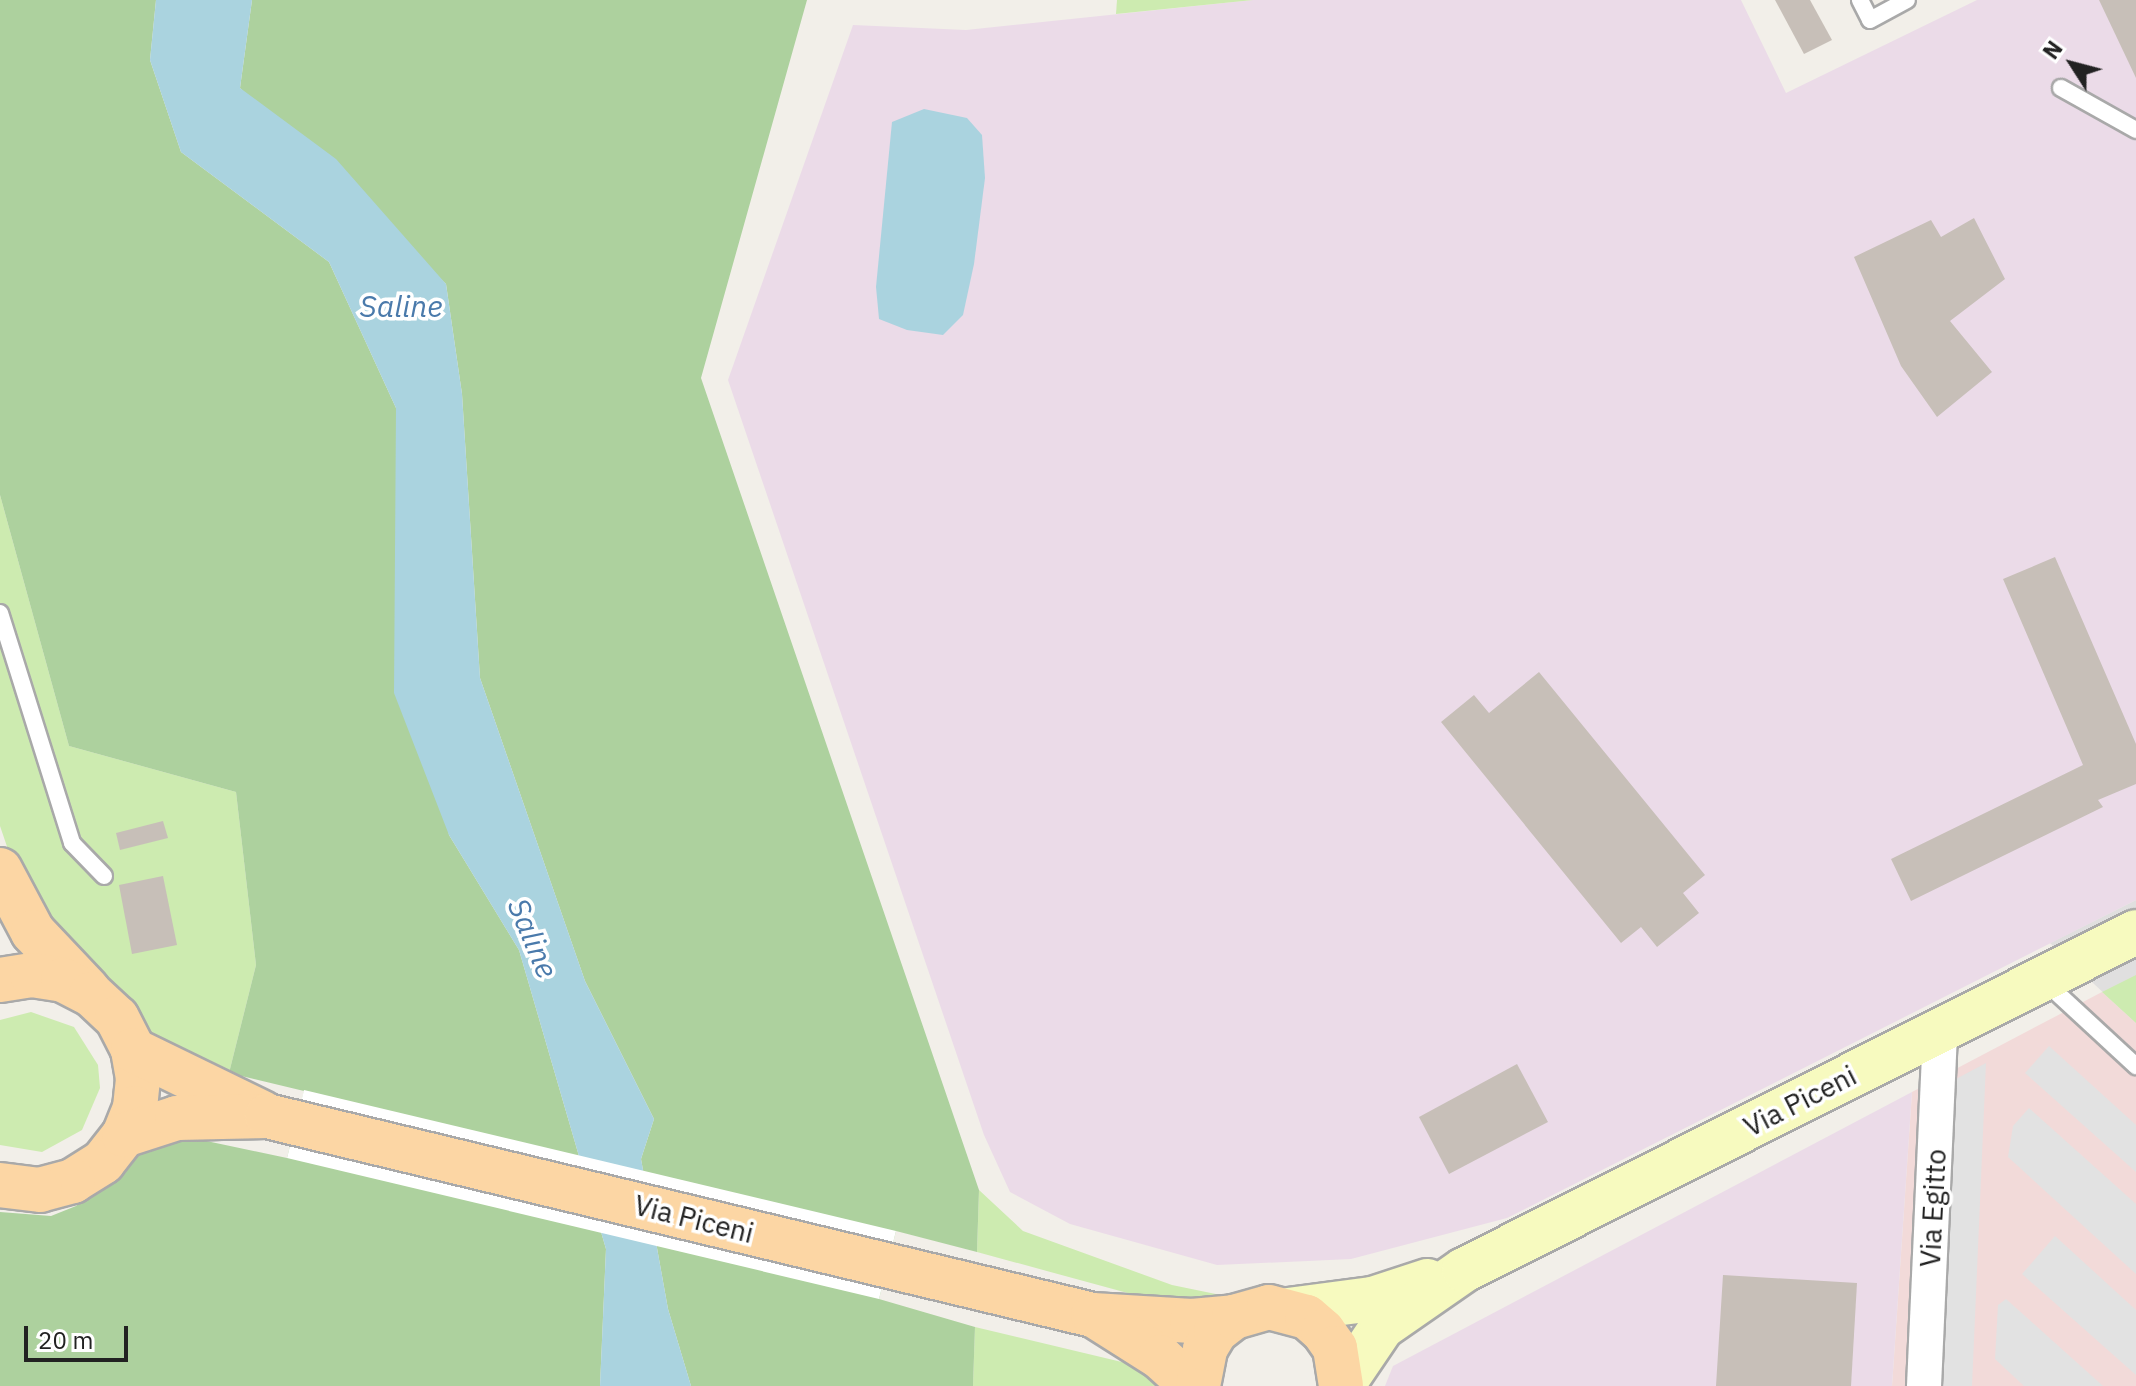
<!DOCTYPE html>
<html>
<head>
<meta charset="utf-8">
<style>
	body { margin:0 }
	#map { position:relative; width:2136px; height:1386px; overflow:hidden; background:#f2efe9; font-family:"IBM Plex Sans",sans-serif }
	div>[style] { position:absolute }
	.residential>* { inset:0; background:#e0dfdf }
	.commercial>* { inset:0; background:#f2dad9 }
	.industrial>* { inset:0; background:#ebdbe8 }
	.grass>* { inset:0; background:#cdebb0 }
	.forest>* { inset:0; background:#add19e }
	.parking>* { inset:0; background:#e2e2e2 }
	.water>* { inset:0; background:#aad3df }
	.pier>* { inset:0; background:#fff }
	.building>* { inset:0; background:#c7bfb8 }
	.roads { filter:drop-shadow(2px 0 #a9a9a9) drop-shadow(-2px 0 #a9a9a9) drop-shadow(0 2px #a9a9a9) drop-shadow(0 -2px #a9a9a9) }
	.lane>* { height:16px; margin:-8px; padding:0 8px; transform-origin:8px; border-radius:8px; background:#fff }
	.street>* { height:34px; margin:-17px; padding:0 17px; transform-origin:17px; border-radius:17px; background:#fff }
	.secondary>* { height:44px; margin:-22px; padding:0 22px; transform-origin:22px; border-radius:22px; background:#f7fabf }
	.primary>* { height:44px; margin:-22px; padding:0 22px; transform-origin:22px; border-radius:22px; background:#fcd6a4 }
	span { translate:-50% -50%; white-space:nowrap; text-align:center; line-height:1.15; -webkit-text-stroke:7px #fff; paint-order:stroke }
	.street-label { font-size:28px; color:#222 }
	.water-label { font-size:30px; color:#4a7aab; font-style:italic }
	.north { position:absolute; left:2032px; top:24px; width:80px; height:80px; -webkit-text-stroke:6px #fff; paint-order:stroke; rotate:306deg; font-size:22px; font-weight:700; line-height:32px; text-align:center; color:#222 }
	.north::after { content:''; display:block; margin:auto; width:28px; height:36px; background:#222; clip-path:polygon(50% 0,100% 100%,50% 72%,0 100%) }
	.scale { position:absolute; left:24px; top:1326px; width:104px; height:36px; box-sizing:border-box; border:4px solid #222; border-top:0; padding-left:10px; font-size:24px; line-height:28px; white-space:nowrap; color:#222; -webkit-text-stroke:6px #fff; paint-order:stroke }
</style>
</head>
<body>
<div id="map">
	<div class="residential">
		<i style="clip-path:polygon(2136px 900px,2136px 1023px,2050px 943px)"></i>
	</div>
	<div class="commercial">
		<i style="clip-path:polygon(2102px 992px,2136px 1023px,2136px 1386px,1892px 1386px,1912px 1092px)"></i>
	</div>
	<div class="industrial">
		<i style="clip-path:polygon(1253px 0,1741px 0,1786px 93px,1977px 0,2136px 0,2136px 900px,1507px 1218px,1351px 1259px,1217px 1265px,1070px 1224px,1010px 1192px,984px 1135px,728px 380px,853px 25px,966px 30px)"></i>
		<i style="clip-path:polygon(1912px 1092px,1892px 1386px,1385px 1386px,1393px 1366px)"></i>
	</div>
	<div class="grass">
		<i style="clip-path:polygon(1117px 0,1253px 0,1116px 14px)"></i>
		<i style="clip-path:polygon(0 495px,69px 746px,236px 792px,256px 965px,229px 1073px,176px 1059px,31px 917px,0 826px)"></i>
		<i style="clip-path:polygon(2136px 975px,2136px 1023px,2102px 992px)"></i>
		<i style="clip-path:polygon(31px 1012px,74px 1027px,98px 1065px,100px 1088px,82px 1130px,42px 1152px,0 1145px,0 1020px)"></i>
		<i style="clip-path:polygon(979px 1190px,1023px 1231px,1172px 1285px,1240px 1299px,1168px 1304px,977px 1252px)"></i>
		<i style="clip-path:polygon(975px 1327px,1126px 1363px,1159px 1386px,973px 1386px)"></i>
	</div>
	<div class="forest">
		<i style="clip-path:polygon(0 0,156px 0,150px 60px,181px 152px,329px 262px,396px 408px,397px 538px,449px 835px,519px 950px,606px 1249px,600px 1386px,0 1386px,0 1212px,51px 1216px,76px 1206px,131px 1159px,161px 1144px,197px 1139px,287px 1158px,304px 1091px,229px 1073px,256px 965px,236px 792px,69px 746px,0 495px)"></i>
		<i style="clip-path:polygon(252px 0,807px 0,701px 378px,979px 1190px,977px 1252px,896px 1231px,879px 1299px,975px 1327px,973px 1386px,691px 1386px,668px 1309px,641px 1159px,654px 1119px,585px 981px,480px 678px,462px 394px,446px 284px,240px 88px)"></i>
	</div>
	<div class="parking">
		<i style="clip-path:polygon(2049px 1046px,2136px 1125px,2136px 1172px,2025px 1073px)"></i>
		<i style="clip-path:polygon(1986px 1063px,1972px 1386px,1940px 1386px,1954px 1080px)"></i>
		<i style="clip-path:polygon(2029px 1108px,2136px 1204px,2136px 1274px,2008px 1157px,2013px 1126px)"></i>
		<i style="clip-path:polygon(2055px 1236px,2136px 1310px,2136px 1375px,2022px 1274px)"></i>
		<i style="clip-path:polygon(2006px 1299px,2103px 1386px,2024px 1386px,1995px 1359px,1998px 1305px)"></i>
	</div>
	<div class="water">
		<i style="clip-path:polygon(156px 0,252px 0,240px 88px,336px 159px,446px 284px,462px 394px,480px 678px,585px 981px,654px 1119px,641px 1159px,668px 1309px,691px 1386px,600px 1386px,606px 1249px,519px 950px,449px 835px,394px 693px,396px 408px,329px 262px,181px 152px,150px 60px)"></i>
		<i style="clip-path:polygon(924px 109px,967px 118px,982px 135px,985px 178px,974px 264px,963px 315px,943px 335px,907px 330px,879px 319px,876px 287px,892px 122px)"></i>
	</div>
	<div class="pier">
		<i style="clip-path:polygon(304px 1090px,896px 1231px,879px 1299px,287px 1158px)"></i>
	</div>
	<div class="building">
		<i style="clip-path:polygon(1775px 0,1810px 0,1832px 40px,1804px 54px)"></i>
		<i style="clip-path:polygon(2099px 0,2136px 0,2136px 78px)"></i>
		<i style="clip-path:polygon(1974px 218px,2005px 279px,1950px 321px,1992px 372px,1937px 417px,1901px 366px,1854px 257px,1931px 220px,1941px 237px)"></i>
		<i style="clip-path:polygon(2055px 557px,2136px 744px,2136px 784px,2098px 800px,2103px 807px,1911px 901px,1891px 859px,2083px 765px,2003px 579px)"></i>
		<i style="clip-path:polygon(1539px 672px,1705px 875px,1683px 893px,1699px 913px,1657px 947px,1641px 927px,1621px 943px,1441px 722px,1474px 695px,1489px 713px)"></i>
		<i style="clip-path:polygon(163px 821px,168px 838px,120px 850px,116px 833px)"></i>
		<i style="clip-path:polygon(163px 876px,177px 945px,132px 954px,119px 885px)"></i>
		<i style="clip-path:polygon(1517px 1064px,1548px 1122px,1449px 1174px,1419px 1117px)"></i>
		<i style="clip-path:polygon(1723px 1275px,1857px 1283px,1851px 1386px,1716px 1386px)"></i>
	</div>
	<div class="roads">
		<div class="lane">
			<i style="left:1860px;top:0;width:22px;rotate:63deg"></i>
			<i style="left:1870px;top:20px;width:42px;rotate:-28.4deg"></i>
			<i style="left:2061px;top:88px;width:86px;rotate:29.2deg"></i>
			<i style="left:0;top:613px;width:241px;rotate:72.6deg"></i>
			<i style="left:72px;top:843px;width:46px;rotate:45.9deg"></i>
			<i style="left:2043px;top:980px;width:127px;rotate:42.8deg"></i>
		</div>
		<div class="street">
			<i style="left:1924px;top:1386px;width:355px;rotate:-87.4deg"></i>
		</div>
		<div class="secondary">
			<i style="left:1288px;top:1310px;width:86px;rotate:-7.4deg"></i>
			<i style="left:1373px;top:1299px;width:57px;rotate:-18.4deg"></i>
			<i style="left:1342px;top:1386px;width:71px;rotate:-55.9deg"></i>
			<i style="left:1382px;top:1327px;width:100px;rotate:-34.8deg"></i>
			<i style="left:1464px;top:1270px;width:752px;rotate:-26.7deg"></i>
		</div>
		<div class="primary">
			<i style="left:0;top:870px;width:70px;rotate:62deg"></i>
			<i style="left:33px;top:932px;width:79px;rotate:46.5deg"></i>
			<i style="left:0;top:980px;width:32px;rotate:-9deg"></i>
			<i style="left:32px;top:975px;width:31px;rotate:9deg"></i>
			<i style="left:63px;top:980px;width:31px;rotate:27deg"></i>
			<i style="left:91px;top:994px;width:35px;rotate:43deg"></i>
			<i style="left:117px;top:1018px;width:36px;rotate:63deg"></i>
			<i style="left:133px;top:1050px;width:29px;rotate:80deg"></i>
			<i style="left:138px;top:1079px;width:29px;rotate:96deg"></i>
			<i style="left:135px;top:1108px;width:29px;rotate:112deg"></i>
			<i style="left:124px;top:1135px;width:34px;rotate:128deg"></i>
			<i style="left:103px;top:1162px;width:36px;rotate:148deg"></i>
			<i style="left:73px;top:1181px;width:34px;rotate:165deg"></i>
			<i style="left:40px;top:1190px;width:40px;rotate:-172.9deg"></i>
			<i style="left:133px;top:1050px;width:144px;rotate:26deg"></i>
			<i style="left:124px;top:1135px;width:56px;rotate:-17.8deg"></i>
			<i style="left:177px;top:1118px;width:90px;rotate:-1.3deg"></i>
			<i style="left:267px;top:1116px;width:850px;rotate:13.55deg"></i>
			<i style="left:1093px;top:1315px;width:99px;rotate:3.5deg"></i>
			<i style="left:1192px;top:1321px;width:42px;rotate:-5.4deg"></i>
			<i style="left:1095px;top:1316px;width:77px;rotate:32.2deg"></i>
			<i style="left:1160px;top:1357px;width:43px;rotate:42.2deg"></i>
			<i style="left:1198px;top:1386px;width:38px;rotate:-79deg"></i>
			<i style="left:1205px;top:1349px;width:21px;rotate:-59deg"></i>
			<i style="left:1216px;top:1331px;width:23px;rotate:-38deg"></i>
			<i style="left:1234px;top:1317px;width:36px;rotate:-16deg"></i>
			<i style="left:1269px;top:1307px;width:39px;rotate:15deg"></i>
			<i style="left:1307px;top:1317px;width:21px;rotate:41deg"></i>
			<i style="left:1323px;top:1331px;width:21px;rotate:55deg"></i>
			<i style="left:1335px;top:1348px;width:38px;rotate:81deg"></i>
		</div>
	</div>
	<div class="street-label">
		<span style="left:1800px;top:1101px;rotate:-27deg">Via Piceni</span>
		<span style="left:1933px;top:1208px;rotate:-87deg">Via Egitto</span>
		<span style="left:694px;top:1219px;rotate:14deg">Via Piceni</span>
	</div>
	<div class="water-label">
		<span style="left:401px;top:306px">Saline</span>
		<span style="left:533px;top:938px;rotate:67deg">Saline</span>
	</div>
	<div class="north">N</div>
	<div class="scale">20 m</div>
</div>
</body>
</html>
